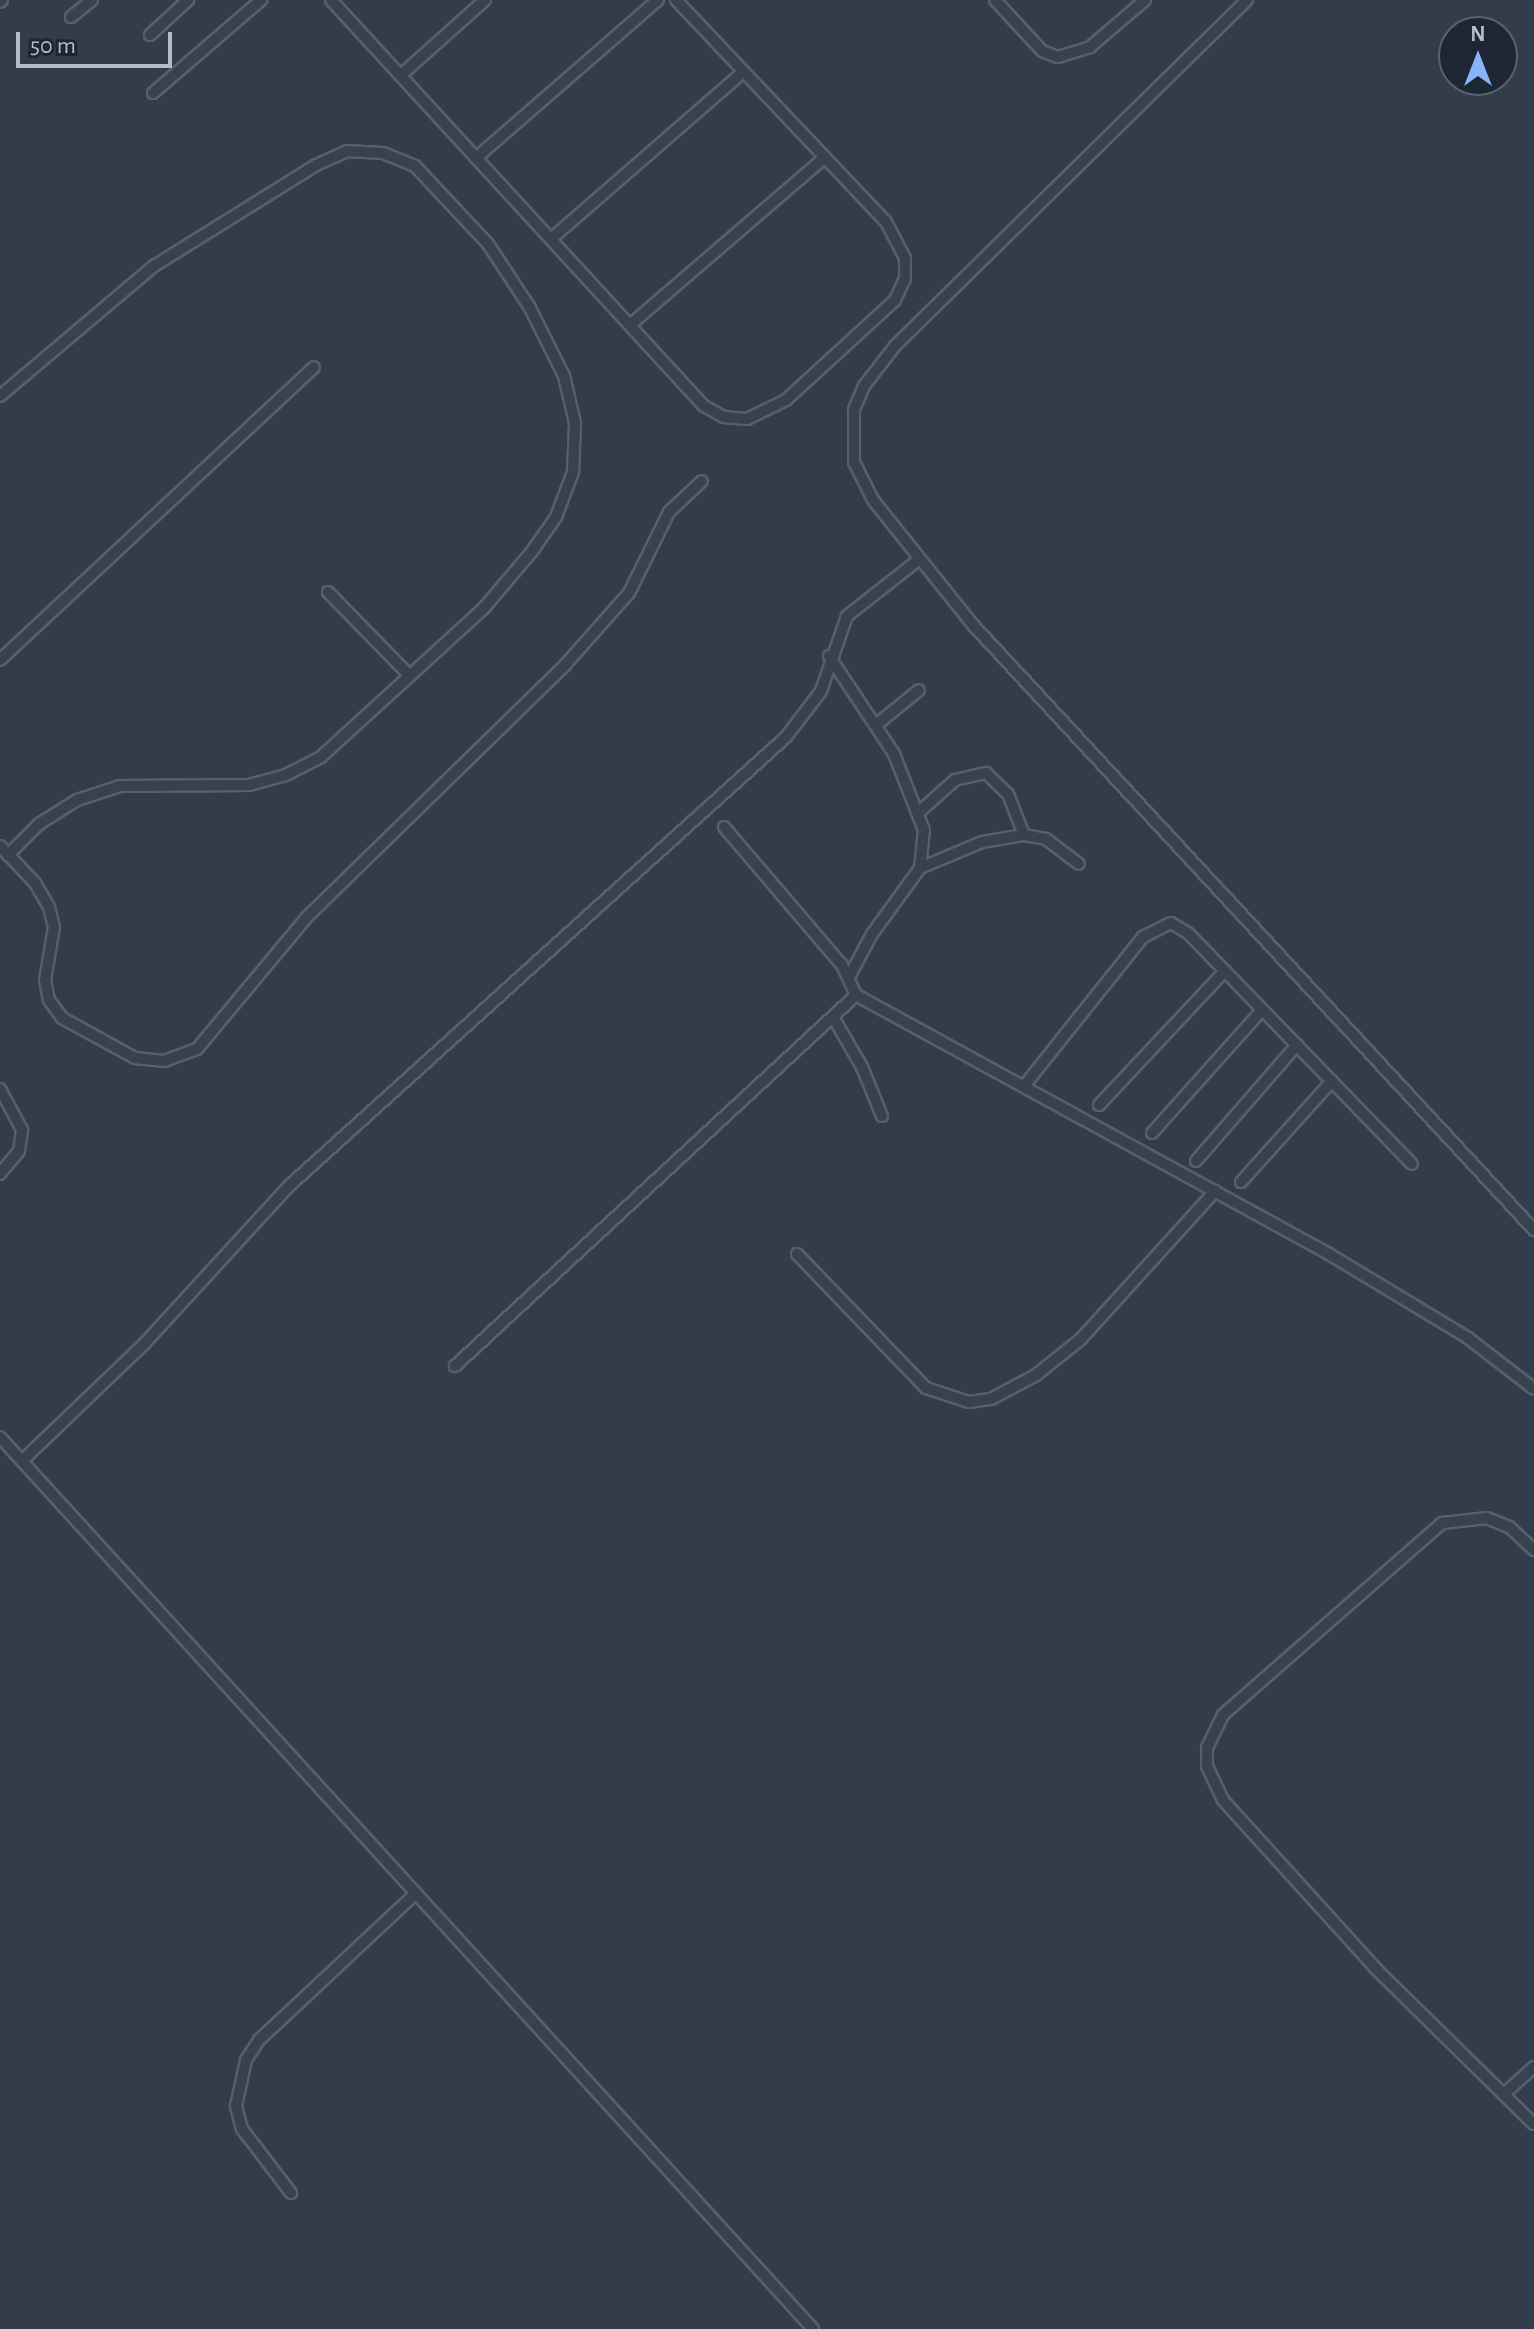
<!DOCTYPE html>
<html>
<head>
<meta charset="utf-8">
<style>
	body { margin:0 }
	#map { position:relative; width:1534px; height:2329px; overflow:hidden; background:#242f3e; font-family:"Alegreya Sans",sans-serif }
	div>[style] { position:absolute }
	.airport>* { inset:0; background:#323c4b }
	.roads { filter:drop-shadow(2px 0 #565f6c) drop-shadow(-2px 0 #565f6c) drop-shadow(0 2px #565f6c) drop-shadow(0 -2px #565f6c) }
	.lane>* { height:10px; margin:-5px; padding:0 5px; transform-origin:5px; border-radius:5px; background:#38414e }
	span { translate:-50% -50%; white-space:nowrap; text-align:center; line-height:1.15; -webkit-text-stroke:6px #1d2633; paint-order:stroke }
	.north { position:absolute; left:1438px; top:16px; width:80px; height:80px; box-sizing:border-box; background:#1d2633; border:2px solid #59626f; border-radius:50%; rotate:0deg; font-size:22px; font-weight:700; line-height:32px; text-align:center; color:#b4bcc9 }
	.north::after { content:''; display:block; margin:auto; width:28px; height:36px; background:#8ab4f8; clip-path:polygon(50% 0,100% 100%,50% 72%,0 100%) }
	.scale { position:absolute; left:16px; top:32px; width:156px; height:36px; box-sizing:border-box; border:4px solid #b4bcc9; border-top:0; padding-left:10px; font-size:24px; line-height:28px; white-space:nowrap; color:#b4bcc9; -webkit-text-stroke:6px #1d2633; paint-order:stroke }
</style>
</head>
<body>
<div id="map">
	<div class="airport">
		<i style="clip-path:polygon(evenodd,0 0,1534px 0,1534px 2329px,0 2329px,0 0,1454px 32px,1502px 32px,1502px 80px,1454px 80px,1454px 32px)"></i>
	</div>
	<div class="roads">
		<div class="lane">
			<i style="left:331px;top:0;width:551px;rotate:47.43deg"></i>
			<i style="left:704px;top:406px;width:23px;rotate:29deg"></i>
			<i style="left:724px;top:417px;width:23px;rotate:5deg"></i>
			<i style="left:747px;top:419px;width:43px;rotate:-26deg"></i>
			<i style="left:786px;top:400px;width:148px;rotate:-42.5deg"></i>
			<i style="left:895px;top:300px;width:23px;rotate:-65deg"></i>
			<i style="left:905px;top:279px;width:21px;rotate:-90deg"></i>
			<i style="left:905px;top:258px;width:41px;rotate:-117.8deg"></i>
			<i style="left:886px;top:222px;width:306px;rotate:-133.4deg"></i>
			<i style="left:995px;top:0;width:69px;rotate:47.3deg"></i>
			<i style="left:1042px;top:51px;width:17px;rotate:21deg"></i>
			<i style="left:1058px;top:57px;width:34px;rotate:-17deg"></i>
			<i style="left:1090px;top:47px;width:72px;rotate:-40.5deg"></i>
			<i style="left:1247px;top:0;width:494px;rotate:135.5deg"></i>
			<i style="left:895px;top:346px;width:51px;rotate:127.8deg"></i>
			<i style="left:864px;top:386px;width:26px;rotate:113deg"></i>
			<i style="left:854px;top:410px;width:52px;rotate:90deg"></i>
			<i style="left:854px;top:462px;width:42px;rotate:63.4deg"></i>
			<i style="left:873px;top:500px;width:161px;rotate:51.3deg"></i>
			<i style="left:974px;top:626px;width:824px;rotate:47.16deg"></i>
			<i style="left:0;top:2px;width:3px;rotate:-45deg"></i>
			<i style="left:71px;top:17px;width:27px;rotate:-39deg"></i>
			<i style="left:150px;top:35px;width:52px;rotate:-42.6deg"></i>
			<i style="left:401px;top:75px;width:113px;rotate:-41.8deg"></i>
			<i style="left:153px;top:93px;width:143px;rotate:-40.7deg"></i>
			<i style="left:476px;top:158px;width:241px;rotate:-41deg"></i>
			<i style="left:551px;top:239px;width:254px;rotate:-41deg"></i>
			<i style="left:630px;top:325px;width:256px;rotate:-40.7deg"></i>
			<i style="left:0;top:396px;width:202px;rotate:-40.2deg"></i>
			<i style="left:154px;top:266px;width:191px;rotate:-31.9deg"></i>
			<i style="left:316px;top:165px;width:34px;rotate:-24deg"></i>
			<i style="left:347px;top:151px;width:36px;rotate:3deg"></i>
			<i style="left:383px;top:153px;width:35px;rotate:22deg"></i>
			<i style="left:415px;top:166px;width:107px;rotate:46.9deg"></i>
			<i style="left:488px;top:244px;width:77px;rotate:56.7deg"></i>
			<i style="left:530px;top:308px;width:76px;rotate:63.4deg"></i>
			<i style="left:564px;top:376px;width:48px;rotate:76.8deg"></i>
			<i style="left:575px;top:423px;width:49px;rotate:92.3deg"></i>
			<i style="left:573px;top:472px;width:48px;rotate:110.7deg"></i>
			<i style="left:556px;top:517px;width:39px;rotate:125deg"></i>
			<i style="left:534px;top:549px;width:77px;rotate:130.3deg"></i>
			<i style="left:484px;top:608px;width:221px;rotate:137.6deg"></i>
			<i style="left:321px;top:757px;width:39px;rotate:153deg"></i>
			<i style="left:286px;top:775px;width:38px;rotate:165deg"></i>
			<i style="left:249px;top:785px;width:129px;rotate:179.6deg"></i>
			<i style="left:120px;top:786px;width:45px;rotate:162deg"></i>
			<i style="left:77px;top:800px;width:45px;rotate:147.7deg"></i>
			<i style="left:39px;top:824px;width:44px;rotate:135deg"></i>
			<i style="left:328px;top:592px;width:117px;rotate:45.7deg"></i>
			<i style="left:829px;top:656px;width:118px;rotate:56.4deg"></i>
			<i style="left:894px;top:754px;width:82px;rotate:68.5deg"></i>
			<i style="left:924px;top:830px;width:38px;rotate:96deg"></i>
			<i style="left:920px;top:868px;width:82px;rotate:126deg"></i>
			<i style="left:872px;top:934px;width:49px;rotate:118.1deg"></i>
			<i style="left:0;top:660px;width:429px;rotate:-43deg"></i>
			<i style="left:876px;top:725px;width:55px;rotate:-39.1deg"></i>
			<i style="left:918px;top:813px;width:50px;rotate:-41.7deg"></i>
			<i style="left:955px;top:780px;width:32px;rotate:-13deg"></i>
			<i style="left:986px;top:773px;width:30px;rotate:44deg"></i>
			<i style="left:1008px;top:794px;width:44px;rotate:68.7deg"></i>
			<i style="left:724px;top:827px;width:182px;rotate:49.5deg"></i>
			<i style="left:842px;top:965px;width:33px;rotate:65deg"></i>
			<i style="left:856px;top:995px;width:539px;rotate:28.7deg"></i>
			<i style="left:1329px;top:1254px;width:162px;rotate:31.1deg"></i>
			<i style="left:1468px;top:1338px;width:83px;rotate:37.7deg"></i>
			<i style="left:0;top:846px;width:51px;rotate:46.6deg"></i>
			<i style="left:35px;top:883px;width:28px;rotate:60deg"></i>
			<i style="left:49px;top:907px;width:21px;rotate:76deg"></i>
			<i style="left:54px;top:927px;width:54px;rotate:99.6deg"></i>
			<i style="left:45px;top:980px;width:20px;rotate:79deg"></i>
			<i style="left:49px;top:1000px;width:22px;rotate:54deg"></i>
			<i style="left:62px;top:1018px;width:83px;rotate:28.7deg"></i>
			<i style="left:135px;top:1058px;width:29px;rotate:6deg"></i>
			<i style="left:164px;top:1061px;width:35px;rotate:-20deg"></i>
			<i style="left:197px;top:1049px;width:172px;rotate:-50.2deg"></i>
			<i style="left:307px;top:917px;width:361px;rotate:-44.3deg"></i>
			<i style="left:565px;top:665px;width:96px;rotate:-48.4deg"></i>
			<i style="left:629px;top:593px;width:90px;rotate:-63.7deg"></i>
			<i style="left:669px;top:512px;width:45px;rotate:-43.2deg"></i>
			<i style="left:920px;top:868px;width:67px;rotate:-22.8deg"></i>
			<i style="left:982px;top:842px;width:43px;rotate:-9.5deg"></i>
			<i style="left:1024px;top:835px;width:22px;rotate:10deg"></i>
			<i style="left:1046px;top:839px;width:41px;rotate:37.1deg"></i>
			<i style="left:833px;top:1017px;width:58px;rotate:59.9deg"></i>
			<i style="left:862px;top:1067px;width:53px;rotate:67.8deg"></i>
			<i style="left:1024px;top:1086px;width:191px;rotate:-51.4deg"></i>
			<i style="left:1143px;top:937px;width:31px;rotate:-27deg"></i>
			<i style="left:1171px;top:923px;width:21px;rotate:31deg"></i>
			<i style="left:1189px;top:934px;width:320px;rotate:45.9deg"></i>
			<i style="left:0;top:1089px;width:47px;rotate:61.8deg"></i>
			<i style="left:22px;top:1130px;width:21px;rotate:98deg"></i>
			<i style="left:19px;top:1151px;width:30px;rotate:130deg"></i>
			<i style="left:1099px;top:1105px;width:184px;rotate:-46.8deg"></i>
			<i style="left:1152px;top:1133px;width:165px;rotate:-48.2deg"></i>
			<i style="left:1196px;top:1161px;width:154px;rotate:-49deg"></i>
			<i style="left:1241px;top:1182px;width:136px;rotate:-48deg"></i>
			<i style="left:797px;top:1254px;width:186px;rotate:46.1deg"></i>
			<i style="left:926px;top:1388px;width:45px;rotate:18deg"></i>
			<i style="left:969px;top:1402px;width:22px;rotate:-8deg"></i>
			<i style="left:991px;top:1399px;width:51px;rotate:-28.1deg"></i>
			<i style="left:1036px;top:1375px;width:58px;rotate:-38.7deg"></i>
			<i style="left:1081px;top:1339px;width:200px;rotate:-47.8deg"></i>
			<i style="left:455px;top:1366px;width:546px;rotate:-42.77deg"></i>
			<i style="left:0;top:1437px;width:1207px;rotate:47.65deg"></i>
			<i style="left:22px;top:1461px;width:170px;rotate:-43.8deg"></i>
			<i style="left:145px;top:1343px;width:214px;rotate:-47.5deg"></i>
			<i style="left:290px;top:1185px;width:668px;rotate:-42.09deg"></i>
			<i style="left:786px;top:737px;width:58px;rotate:-52.7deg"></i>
			<i style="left:821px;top:691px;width:79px;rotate:-70.9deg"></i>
			<i style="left:847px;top:616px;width:89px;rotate:-38.2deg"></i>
			<i style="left:1534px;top:1550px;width:34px;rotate:-137deg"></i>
			<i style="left:1509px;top:1527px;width:24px;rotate:-158deg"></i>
			<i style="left:1487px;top:1518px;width:45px;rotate:173.7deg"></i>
			<i style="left:1442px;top:1523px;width:291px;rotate:138.8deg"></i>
			<i style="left:1223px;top:1715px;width:37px;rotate:116deg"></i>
			<i style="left:1207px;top:1748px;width:18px;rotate:90deg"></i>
			<i style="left:1207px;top:1766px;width:38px;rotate:65deg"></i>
			<i style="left:1223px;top:1800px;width:228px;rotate:47.8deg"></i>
			<i style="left:1376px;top:1969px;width:221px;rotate:44.5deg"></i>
			<i style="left:1505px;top:2093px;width:39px;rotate:-42deg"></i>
			<i style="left:291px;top:2193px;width:81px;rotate:-127.4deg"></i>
			<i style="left:242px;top:2129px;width:24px;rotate:-105deg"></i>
			<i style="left:236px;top:2106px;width:47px;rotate:-77.7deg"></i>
			<i style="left:246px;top:2060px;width:24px;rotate:-57deg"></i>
			<i style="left:259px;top:2040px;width:215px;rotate:-43.1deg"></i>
		</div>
	</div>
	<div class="north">N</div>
	<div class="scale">50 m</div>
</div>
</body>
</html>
